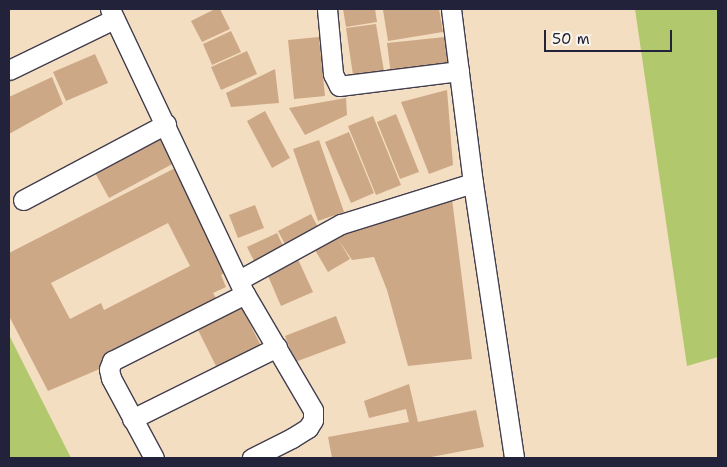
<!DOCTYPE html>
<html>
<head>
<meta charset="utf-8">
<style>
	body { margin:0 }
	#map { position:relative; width:727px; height:467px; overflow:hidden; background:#f4dec1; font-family:"Shantell Sans",sans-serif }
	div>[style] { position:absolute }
	.green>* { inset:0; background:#b2c86c }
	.building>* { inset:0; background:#cda886 }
	.roads { filter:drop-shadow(1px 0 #423e4f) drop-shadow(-1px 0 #423e4f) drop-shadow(0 1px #423e4f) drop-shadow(0 -1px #423e4f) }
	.street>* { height:19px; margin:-9.5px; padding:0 9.5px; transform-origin:9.5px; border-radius:9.5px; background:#fff }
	span { translate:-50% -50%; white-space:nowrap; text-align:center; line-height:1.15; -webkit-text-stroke:4.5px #fbf7ec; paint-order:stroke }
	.frame { position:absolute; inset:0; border:10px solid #22223b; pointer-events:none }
	.scale { position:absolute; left:544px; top:30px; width:128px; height:22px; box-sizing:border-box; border:2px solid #22223b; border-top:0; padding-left:6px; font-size:15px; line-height:18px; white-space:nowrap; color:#22223b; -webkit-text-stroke:4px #fbf7ec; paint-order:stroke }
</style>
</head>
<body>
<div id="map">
	<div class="green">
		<i style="clip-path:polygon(635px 9px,718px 9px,718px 357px,687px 366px)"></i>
		<i style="clip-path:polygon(9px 335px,71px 458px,9px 458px)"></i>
	</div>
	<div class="building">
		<i style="clip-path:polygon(215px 9px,220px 9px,230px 29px,202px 42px,191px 21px)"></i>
		<i style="clip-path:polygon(343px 9px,375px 9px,377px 22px,346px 27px)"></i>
		<i style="clip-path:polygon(390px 9px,439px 9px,443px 32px,388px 41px,383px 10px)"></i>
		<i style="clip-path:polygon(376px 24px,385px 77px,354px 82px,346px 28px)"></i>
		<i style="clip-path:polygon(231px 31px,241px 52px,212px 65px,203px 44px)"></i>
		<i style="clip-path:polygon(319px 37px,325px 96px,294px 99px,288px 40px)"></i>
		<i style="clip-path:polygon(445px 37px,448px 68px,391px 75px,387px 43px)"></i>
		<i style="clip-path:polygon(247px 51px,257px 74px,221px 90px,211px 67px)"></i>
		<i style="clip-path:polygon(95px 54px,108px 83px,66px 101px,53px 72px)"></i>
		<i style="clip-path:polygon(275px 69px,279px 103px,231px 107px,226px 93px)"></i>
		<i style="clip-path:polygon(52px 77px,63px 104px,9px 134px,9px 97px)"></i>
		<i style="clip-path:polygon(447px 90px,453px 165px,429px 174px,401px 102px)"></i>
		<i style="clip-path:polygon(346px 98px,347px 115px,305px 135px,289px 108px)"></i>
		<i style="clip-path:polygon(265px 111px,290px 158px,272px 168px,247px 121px)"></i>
		<i style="clip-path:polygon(396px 114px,419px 172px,400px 179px,377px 122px)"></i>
		<i style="clip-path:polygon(373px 116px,401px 185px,376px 195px,348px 126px)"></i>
		<i style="clip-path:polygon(349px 132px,374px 193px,351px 203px,325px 142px)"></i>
		<i style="clip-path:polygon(164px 134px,178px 161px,109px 198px,94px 171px)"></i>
		<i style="clip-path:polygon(319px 140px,344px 212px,318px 221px,293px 149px)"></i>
		<i style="clip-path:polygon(evenodd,181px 165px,229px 271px,221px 275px,226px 287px,213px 293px,219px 303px,109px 365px,48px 391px,9px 316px,9px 253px,181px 165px,168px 223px,190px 266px,104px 310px,101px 303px,70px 319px,51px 283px,168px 223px)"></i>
		<i style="clip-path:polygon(452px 199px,472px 359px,408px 366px,387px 290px,374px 257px,352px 260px,338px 239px,350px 259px,328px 272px,315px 250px,337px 237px,334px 232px)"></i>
		<i style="clip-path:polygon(255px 205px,264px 228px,238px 238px,229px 215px)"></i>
		<i style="clip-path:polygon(311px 214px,320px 231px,287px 248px,278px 231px)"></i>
		<i style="clip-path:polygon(277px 233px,285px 250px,256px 265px,247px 247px)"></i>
		<i style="clip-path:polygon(296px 255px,313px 292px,281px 306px,265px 269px)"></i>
		<i style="clip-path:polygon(241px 306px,262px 348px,218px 370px,197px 328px)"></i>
		<i style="clip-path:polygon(336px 316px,346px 343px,295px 362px,285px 336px)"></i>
		<i style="clip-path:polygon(409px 384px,418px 422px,476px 410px,484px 447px,426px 458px,332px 458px,328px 437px,409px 422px,406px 409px,369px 418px,364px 401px)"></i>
	</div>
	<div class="roads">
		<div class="street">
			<i style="left:110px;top:9px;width:315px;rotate:64.7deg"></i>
			<i style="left:245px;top:294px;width:134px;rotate:59.6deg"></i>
			<i style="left:313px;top:410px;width:10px;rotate:90deg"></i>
			<i style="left:313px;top:420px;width:9px;rotate:122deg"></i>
			<i style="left:308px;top:428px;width:19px;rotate:148deg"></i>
			<i style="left:292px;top:438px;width:45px;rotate:153.4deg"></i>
			<i style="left:327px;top:9px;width:65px;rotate:84.7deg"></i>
			<i style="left:333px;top:74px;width:13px;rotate:63deg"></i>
			<i style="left:339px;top:86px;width:121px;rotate:-7.1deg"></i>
			<i style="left:451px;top:9px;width:175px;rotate:82.8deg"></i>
			<i style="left:473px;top:183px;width:278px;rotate:81.5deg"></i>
			<i style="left:9px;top:70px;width:117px;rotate:-25.9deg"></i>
			<i style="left:23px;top:200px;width:162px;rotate:-28deg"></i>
			<i style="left:239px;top:280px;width:116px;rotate:-28.8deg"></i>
			<i style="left:341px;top:224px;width:138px;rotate:-17.3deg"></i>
			<i style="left:132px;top:419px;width:162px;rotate:-26.4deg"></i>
			<i style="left:154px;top:458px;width:91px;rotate:-118.3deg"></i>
			<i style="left:111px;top:378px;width:9px;rotate:-103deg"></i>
			<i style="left:109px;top:369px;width:9px;rotate:-69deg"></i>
			<i style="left:112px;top:361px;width:149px;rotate:-26.7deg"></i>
		</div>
	</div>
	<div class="frame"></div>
	<div class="scale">50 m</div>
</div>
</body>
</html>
